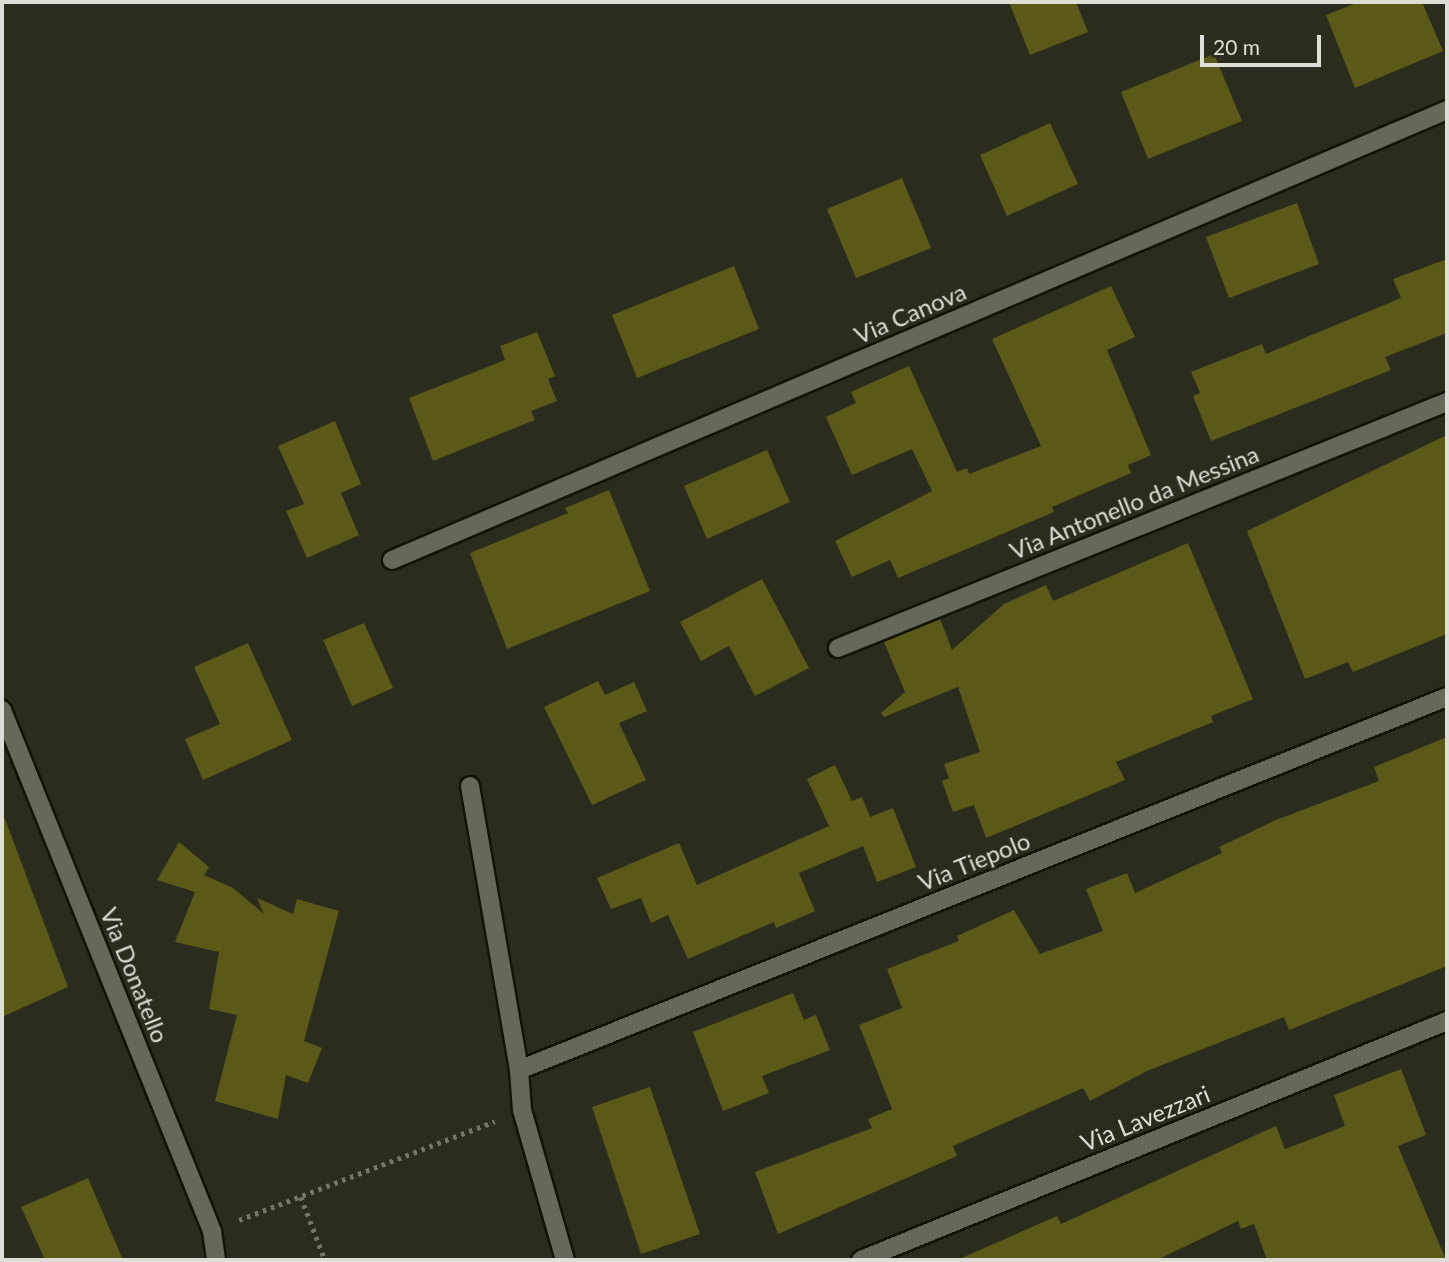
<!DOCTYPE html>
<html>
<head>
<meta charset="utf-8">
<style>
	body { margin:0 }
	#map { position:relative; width:1449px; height:1262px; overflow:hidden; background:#2b2b1e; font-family:Lato,sans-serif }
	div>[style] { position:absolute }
	.building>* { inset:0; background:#5b5917 }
	.path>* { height:4.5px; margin-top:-2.25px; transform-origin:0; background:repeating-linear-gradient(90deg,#75756a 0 3.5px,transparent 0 8.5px) }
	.roads { filter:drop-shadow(2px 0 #131308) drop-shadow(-2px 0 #131308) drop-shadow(0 2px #131308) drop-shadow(0 -2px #131308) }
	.minor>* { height:18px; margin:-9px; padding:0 9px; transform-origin:9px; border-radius:9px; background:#68685a }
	span { translate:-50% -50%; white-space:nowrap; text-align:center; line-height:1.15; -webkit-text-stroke:6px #2b2b1e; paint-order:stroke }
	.street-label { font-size:24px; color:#deded6 }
	.frame { position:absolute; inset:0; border:4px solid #deded6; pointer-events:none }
	.scale { position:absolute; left:1200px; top:35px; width:121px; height:32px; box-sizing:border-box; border:4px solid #deded6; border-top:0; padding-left:9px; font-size:21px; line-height:24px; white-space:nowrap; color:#deded6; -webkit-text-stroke:5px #2b2b1e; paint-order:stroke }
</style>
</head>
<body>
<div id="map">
	<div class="building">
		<i style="clip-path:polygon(1009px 2px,1076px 2px,1088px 32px,1030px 55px)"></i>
		<i style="clip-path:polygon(1359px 2px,1422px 2px,1443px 51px,1355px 88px,1326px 15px)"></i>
		<i style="clip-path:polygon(1214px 54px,1242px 121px,1148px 159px,1121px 92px)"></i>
		<i style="clip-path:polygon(1050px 123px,1078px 184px,1007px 216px,980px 155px)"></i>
		<i style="clip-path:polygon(902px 178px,931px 248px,856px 278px,827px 209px)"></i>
		<i style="clip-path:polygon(1297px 203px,1319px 264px,1229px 298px,1206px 237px)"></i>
		<i style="clip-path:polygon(1447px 259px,1447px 333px,1385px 357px,1391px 370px,1211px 441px,1193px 396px,1200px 393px,1191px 372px,1262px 344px,1266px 354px,1401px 298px,1393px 279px)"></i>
		<i style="clip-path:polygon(734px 266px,759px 329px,637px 378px,612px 315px)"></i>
		<i style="clip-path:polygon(1111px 286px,1135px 337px,1107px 350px,1151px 455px,1128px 465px,1131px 473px,1052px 507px,1054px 512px,898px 578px,890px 560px,852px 577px,835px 541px,932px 491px,912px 449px,852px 475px,826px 417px,856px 403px,851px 392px,909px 366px,957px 472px,967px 468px,969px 474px,1041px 446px,992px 339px)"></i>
		<i style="clip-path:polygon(537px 332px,555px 376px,548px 379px,557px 401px,531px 411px,535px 420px,433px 461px,409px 398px,505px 360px,500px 346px)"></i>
		<i style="clip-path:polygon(335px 421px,361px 484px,341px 493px,359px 535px,307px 558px,286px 511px,304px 504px,278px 446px)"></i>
		<i style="clip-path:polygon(1447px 435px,1447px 634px,1353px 672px,1348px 662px,1305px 679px,1247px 531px)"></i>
		<i style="clip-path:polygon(767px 450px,790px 502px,707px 539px,684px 486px)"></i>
		<i style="clip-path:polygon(609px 490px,650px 591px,507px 649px,470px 553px,568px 513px,565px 508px)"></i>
		<i style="clip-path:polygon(1188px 543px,1253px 699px,1211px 716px,1213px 722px,1116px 762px,1125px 780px,986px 838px,974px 805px,953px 812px,942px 781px,949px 778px,944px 764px,980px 752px,958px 687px,884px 717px,881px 713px,905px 692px,884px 642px,940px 619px,952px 650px,1004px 604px,1046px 585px,1053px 601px)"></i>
		<i style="clip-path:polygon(762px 579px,809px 668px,755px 696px,729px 646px,701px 661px,680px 622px)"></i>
		<i style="clip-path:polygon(364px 623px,393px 688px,352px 706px,323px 640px)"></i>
		<i style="clip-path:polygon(248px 643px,292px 740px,203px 780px,185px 739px,220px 724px,194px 667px)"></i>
		<i style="clip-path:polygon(598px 681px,605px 695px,634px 682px,647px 711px,619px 723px,646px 780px,592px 805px,544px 707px)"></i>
		<i style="clip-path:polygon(1447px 737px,1447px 966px,1289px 1030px,1284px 1017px,1147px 1071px,1090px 1101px,1083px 1088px,953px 1146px,957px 1156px,778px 1234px,755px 1172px,872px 1128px,868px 1119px,892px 1109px,859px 1025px,902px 1008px,887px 969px,959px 941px,957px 936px,1014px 910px,1040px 954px,1103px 931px,1086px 889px,1127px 873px,1135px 893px,1222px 853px,1219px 847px,1276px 820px,1379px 781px,1374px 767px)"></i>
		<i style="clip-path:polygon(835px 765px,852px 801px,862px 797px,870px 817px,893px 808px,916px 867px,877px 882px,863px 846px,799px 873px,815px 911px,776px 928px,774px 922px,688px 959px,668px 915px,651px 923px,641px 898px,611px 909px,597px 878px,679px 843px,697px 885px,829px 826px,807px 779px)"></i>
		<i style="clip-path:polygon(5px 819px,68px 987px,2px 1017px,2px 820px)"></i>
		<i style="clip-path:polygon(179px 842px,209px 867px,204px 875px,233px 888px,264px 914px,257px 898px,293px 914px,297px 899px,339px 911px,304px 1041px,322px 1048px,308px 1083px,286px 1075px,278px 1119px,215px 1101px,237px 1015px,209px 1009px,219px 952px,175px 942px,195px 892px,157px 880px)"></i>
		<i style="clip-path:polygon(793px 993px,804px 1020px,816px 1015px,830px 1050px,762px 1076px,769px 1093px,723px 1111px,693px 1032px)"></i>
		<i style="clip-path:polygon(1401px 1069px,1426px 1135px,1398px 1146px,1446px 1260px,1267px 1260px,1254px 1224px,1241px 1229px,1238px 1221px,1157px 1260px,957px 1260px,1057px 1216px,1061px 1224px,1276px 1126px,1285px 1149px,1345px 1126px,1334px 1095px)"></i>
		<i style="clip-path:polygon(650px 1087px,700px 1234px,641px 1254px,592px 1107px)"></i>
		<i style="clip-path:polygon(88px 1178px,123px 1260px,45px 1260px,21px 1207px)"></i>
	</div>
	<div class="path">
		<i style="left:301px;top:1197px;width:67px;rotate:69.1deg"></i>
		<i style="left:239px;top:1220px;width:274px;rotate:-21.1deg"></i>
	</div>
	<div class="roads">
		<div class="minor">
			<i style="left:392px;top:560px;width:1147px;rotate:-23.1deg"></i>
			<i style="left:838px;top:648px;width:657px;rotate:-22deg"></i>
			<i style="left:2px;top:710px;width:562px;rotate:68.05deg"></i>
			<i style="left:212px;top:1231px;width:29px;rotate:82deg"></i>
			<i style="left:470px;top:786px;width:288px;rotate:80.2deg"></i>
			<i style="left:519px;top:1070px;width:40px;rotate:85.7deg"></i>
			<i style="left:522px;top:1110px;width:156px;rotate:74deg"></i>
			<i style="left:519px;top:1070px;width:1000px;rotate:-21.9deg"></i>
			<i style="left:861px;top:1260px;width:633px;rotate:-22.19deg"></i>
		</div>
	</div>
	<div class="street-label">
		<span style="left:910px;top:313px;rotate:-23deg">Via Canova</span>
		<span style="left:1134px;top:502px;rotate:-22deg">Via Antonello da Messina</span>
		<span style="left:974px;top:861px;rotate:-22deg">Via Tiepolo</span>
		<span style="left:135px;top:975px;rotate:68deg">Via Donatello</span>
		<span style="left:1145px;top:1118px;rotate:-22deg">Via Lavezzari</span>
	</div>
	<div class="frame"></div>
	<div class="scale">20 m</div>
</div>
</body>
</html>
